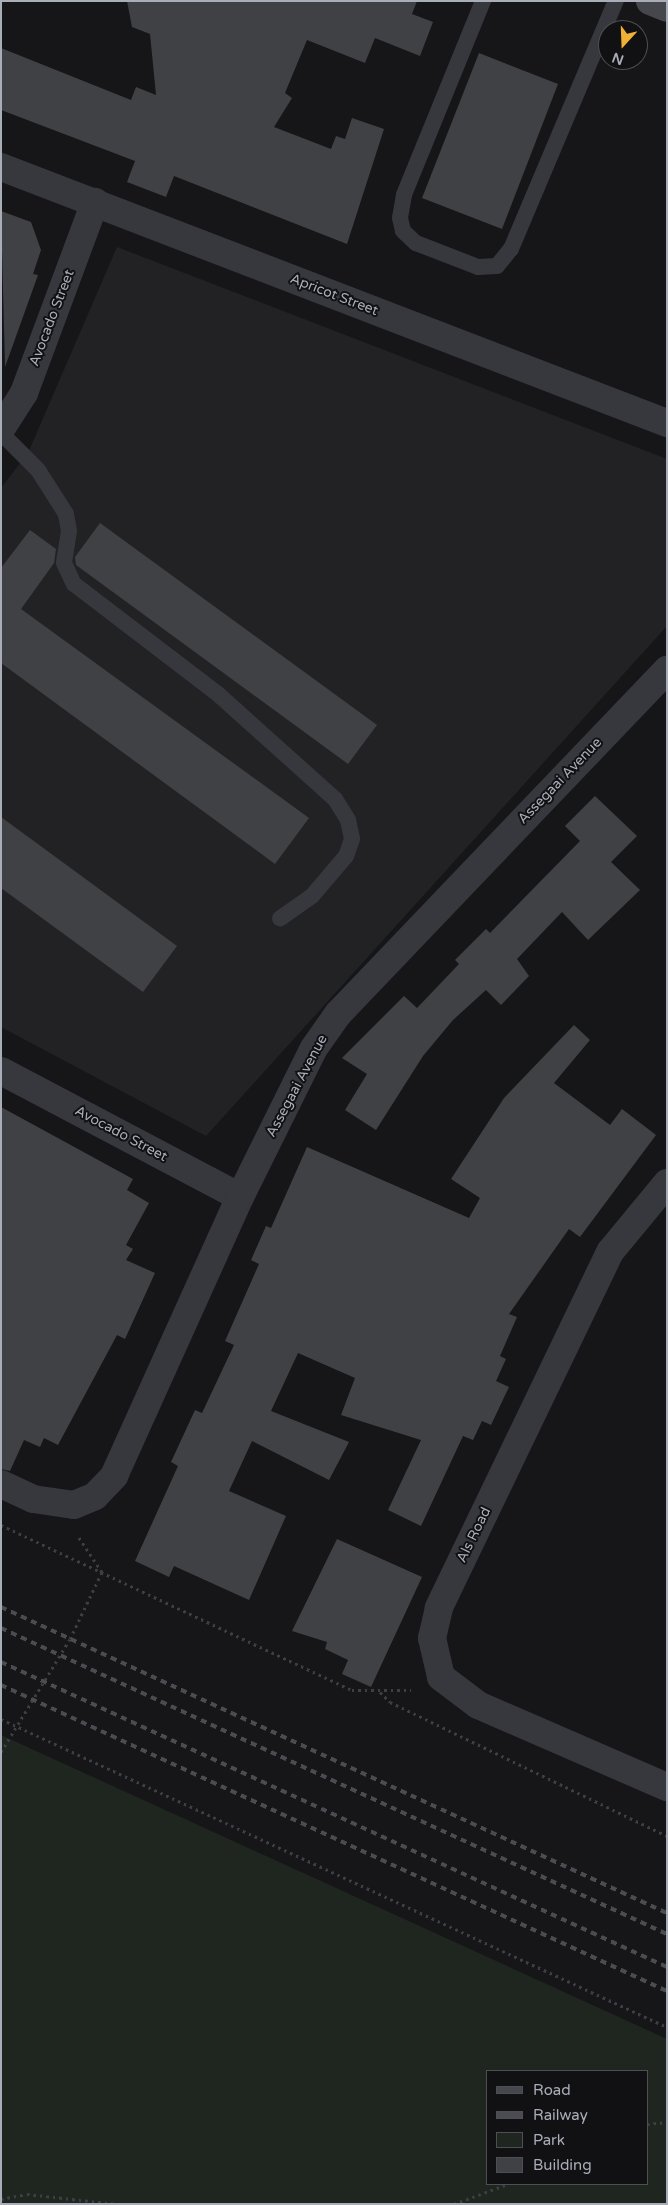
<!DOCTYPE html>
<html>
<head>
<meta charset="utf-8">
<style>
	body { margin:0 }
	#map { position:relative; width:668px; height:2205px; overflow:hidden; background:#161618; font-family:"Varela Round",sans-serif }
	div>[style] { position:absolute }
	.built>* { inset:0; background:#222225 }
	.green>* { inset:0; background:#1e261f }
	.building>* { inset:0; background:#404145 }
	.path>* { height:3px; margin-top:-1.5px; transform-origin:0; background:repeating-linear-gradient(90deg,#3d3f44 0 2.5px,transparent 0 6.5px) }
	.lane>* { height:16px; margin:-8px; padding:0 8px; transform-origin:8px; border-radius:8px; background:#37383d }
	.street>* { height:28px; margin:-14px; padding:0 14px; transform-origin:14px; border-radius:14px; background:#37383d }
	.secondary>* { height:28px; margin:-14px; padding:0 14px; transform-origin:14px; border-radius:14px; background:#45474d }
	.rail>* { height:4px; margin-top:-2px; transform-origin:0; background:repeating-linear-gradient(90deg,#4a4c52 0 6px,transparent 0 11px) }
	span { translate:-50% -50%; white-space:nowrap; text-align:center; line-height:1.15; -webkit-text-stroke:4px #111113; paint-order:stroke }
	.street-label { font-size:14px; color:#a8adb8 }
	.frame { position:absolute; inset:0; border:2px solid #a8adb8; pointer-events:none }
	.legend { position:absolute; left:486px; top:2070px; width:162px; height:115px; box-sizing:border-box; background:#111113; border:1px solid #4d4f55; margin:0; padding:6px 9px; list-style:none; font-size:15px; color:#a8adb8 }
	.legend li { display:flex; align-items:center; gap:10px; height:25px }
	.legend b { width:25px; border:1px solid #4d4f55 }
	.north { position:absolute; left:598px; top:20px; width:50px; height:50px; box-sizing:border-box; background:#111113; border:1px solid #4d4f55; border-radius:50%; rotate:200deg; font-size:14px; font-weight:700; line-height:20px; text-align:center; color:#a8adb8 }
	.north::after { content:''; display:block; margin:auto; width:18px; height:22px; background:#f2b134; clip-path:polygon(50% 0,100% 100%,50% 72%,0 100%) }
</style>
</head>
<body>
<div id="map">
	<div class="built">
		<i style="clip-path:polygon(117px 247px,667px 459px,667px 626px,206px 1136px,1px 1027px,1px 488px,28px 453px)"></i>
	</div>
	<div class="green">
		<i style="clip-path:polygon(evenodd,1px 1735px,667px 2039px,667px 2204px,1px 2204px,1px 1735px,487px 2071px,647px 2071px,647px 2184px,487px 2184px,487px 2071px)"></i>
	</div>
	<div class="building">
		<i style="clip-path:polygon(127px 1px,417px 1px,412px 14px,433px 22px,420px 56px,375px 38px,365px 63px,307px 40px,285px 93px,292px 98px,274px 127px,331px 149px,336px 136px,345px 139px,352px 118px,384px 129px,347px 244px,174px 176px,166px 197px,127px 182px,135px 161px,1px 110px,1px 48px,131px 100px,136px 87px,156px 95px,150px 34px,132px 27px)"></i>
		<i style="clip-path:polygon(479px 53px,558px 84px,502px 229px,422px 198px)"></i>
		<i style="clip-path:polygon(1px 211px,31px 222px,41px 250px,33px 274px,38px 275px,5px 367px)"></i>
		<i style="clip-path:polygon(100px 523px,377px 725px,348px 764px,76px 565px,75px 557px)"></i>
		<i style="clip-path:polygon(30px 530px,56px 549px,54px 563px,21px 609px,309px 818px,275px 864px,1px 663px,1px 568px)"></i>
		<i style="clip-path:polygon(595px 796px,637px 836px,611px 862px,640px 890px,588px 940px,562px 912px,517px 959px,529px 976px,501px 1005px,486px 990px,453px 1020px,423px 1056px,376px 1130px,345px 1110px,367px 1074px,342px 1058px,404px 996px,417px 1008px,459px 964px,455px 960px,486px 929px,490px 933px,580px 841px,565px 826px)"></i>
		<i style="clip-path:polygon(1px 817px,177px 946px,143px 992px,1px 888px)"></i>
		<i style="clip-path:polygon(574px 1025px,590px 1040px,554px 1083px,610px 1125px,622px 1109px,656px 1135px,580px 1237px,569px 1229px,509px 1314px,517px 1317px,500px 1356px,506px 1359px,496px 1381px,509px 1387px,491px 1425px,482px 1421px,473px 1440px,463px 1436px,421px 1526px,388px 1510px,421px 1440px,341px 1415px,355px 1378px,298px 1353px,271px 1411px,349px 1442px,329px 1480px,252px 1441px,229px 1491px,286px 1516px,249px 1600px,174px 1566px,169px 1577px,135px 1561px,178px 1466px,171px 1462px,195px 1410px,202px 1413px,234px 1345px,225px 1341px,259px 1264px,251px 1260px,266px 1226px,271px 1228px,307px 1147px,469px 1218px,480px 1198px,451px 1179px,504px 1098px)"></i>
		<i style="clip-path:polygon(1px 1107px,133px 1179px,127px 1190px,149px 1203px,126px 1245px,133px 1249px,126px 1260px,155px 1273px,125px 1339px,117px 1335px,58px 1445px,44px 1438px,40px 1447px,24px 1440px,10px 1471px,1px 1469px)"></i>
		<i style="clip-path:polygon(337px 1539px,422px 1577px,371px 1687px,342px 1674px,348px 1660px,325px 1649px,327px 1642px,292px 1631px)"></i>
	</div>
	<div class="path">
		<i style="left:1px;top:1525px;width:388px;rotate:25.2deg"></i>
		<i style="left:352px;top:1690px;width:59px"></i>
		<i style="left:380px;top:1692px;width:14px;rotate:45deg"></i>
		<i style="left:390px;top:1702px;width:308px;rotate:25.8deg"></i>
		<i style="left:1px;top:1719px;width:734px;rotate:24.82deg"></i>
		<i style="left:1px;top:1752px;width:132px;rotate:-58.6deg"></i>
		<i style="left:70px;top:1639px;width:74px;rotate:-64.5deg"></i>
		<i style="left:102px;top:1572px;width:43px;rotate:-123.7deg"></i>
		<i style="left:647px;top:2124px;width:20px;rotate:-6deg"></i>
		<i style="left:1px;top:2199px;width:26px;rotate:-11deg"></i>
		<i style="left:27px;top:2194px;width:90px;rotate:6.4deg"></i>
		<i style="left:454px;top:2204px;width:58px;rotate:-20.3deg"></i>
	</div>
	<div class="lane">
		<i style="left:483px;top:1px;width:209px;rotate:112.2deg"></i>
		<i style="left:404px;top:195px;width:23px;rotate:100deg"></i>
		<i style="left:400px;top:218px;width:13px;rotate:77deg"></i>
		<i style="left:403px;top:231px;width:18px;rotate:43deg"></i>
		<i style="left:416px;top:243px;width:66px;rotate:21.2deg"></i>
		<i style="left:478px;top:267px;width:19px;rotate:-3deg"></i>
		<i style="left:497px;top:266px;width:22px;rotate:-51deg"></i>
		<i style="left:511px;top:249px;width:269px;rotate:-67.1deg"></i>
		<i style="left:1px;top:433px;width:52px;rotate:45deg"></i>
		<i style="left:38px;top:470px;width:52px;rotate:57.5deg"></i>
		<i style="left:66px;top:514px;width:17px;rotate:80deg"></i>
		<i style="left:69px;top:531px;width:32px;rotate:99deg"></i>
		<i style="left:64px;top:563px;width:23px;rotate:65deg"></i>
		<i style="left:74px;top:584px;width:183px;rotate:37.4deg"></i>
		<i style="left:219px;top:695px;width:156px;rotate:41.9deg"></i>
		<i style="left:335px;top:799px;width:25px;rotate:58deg"></i>
		<i style="left:348px;top:820px;width:19px;rotate:78deg"></i>
		<i style="left:352px;top:839px;width:18px;rotate:109deg"></i>
		<i style="left:346px;top:856px;width:52px;rotate:130.4deg"></i>
		<i style="left:312px;top:896px;width:39px;rotate:145deg"></i>
	</div>
	<div class="street">
		<i style="left:1px;top:167px;width:714px;rotate:21.03deg"></i>
		<i style="left:1px;top:429px;width:43px;rotate:-57.4deg"></i>
		<i style="left:24px;top:393px;width:204px;rotate:-69.6deg"></i>
		<i style="left:1px;top:1071px;width:270px;rotate:27.8deg"></i>
		<i style="left:667px;top:1183px;width:89px;rotate:129.6deg"></i>
		<i style="left:610px;top:1252px;width:395px;rotate:115.7deg"></i>
		<i style="left:439px;top:1608px;width:31px;rotate:103deg"></i>
		<i style="left:432px;top:1638px;width:40px;rotate:77deg"></i>
		<i style="left:441px;top:1677px;width:46px;rotate:37.1deg"></i>
		<i style="left:478px;top:1705px;width:206px;rotate:23.5deg"></i>
		<i style="left:1px;top:1484px;width:35px;rotate:25deg"></i>
		<i style="left:33px;top:1499px;width:41px;rotate:8.3deg"></i>
		<i style="left:74px;top:1505px;width:23px;rotate:-23deg"></i>
		<i style="left:95px;top:1496px;width:28px;rotate:-46deg"></i>
		<i style="left:114px;top:1476px;width:306px;rotate:-65.7deg"></i>
		<i style="left:240px;top:1197px;width:166px;rotate:-63.6deg"></i>
		<i style="left:314px;top:1048px;width:42px;rotate:-54.8deg"></i>
		<i style="left:338px;top:1014px;width:476px;rotate:-46.3deg"></i>
	</div>
	<div class="secondary">
		<i style="left:650px;top:1px;width:18px;rotate:22deg"></i>
	</div>
	<div class="rail">
		<i style="left:1px;top:1607px;width:733px;rotate:24.68deg"></i>
		<i style="left:1px;top:1628px;width:733px;rotate:24.68deg"></i>
		<i style="left:1px;top:1662px;width:733px;rotate:24.61deg"></i>
		<i style="left:1px;top:1685px;width:733px;rotate:24.68deg"></i>
	</div>
	<div class="street-label">
		<span style="left:334px;top:295px;rotate:21deg">Apricot Street</span>
		<span style="left:52px;top:318px;rotate:-69deg">Avocado Street</span>
		<span style="left:560px;top:781px;rotate:-46deg">Assegaai Avenue</span>
		<span style="left:297px;top:1086px;rotate:-62deg">Assegaai Avenue</span>
		<span style="left:121px;top:1134px;rotate:28deg">Avocado Street</span>
		<span style="left:474px;top:1535px;rotate:-64deg">Als Road</span>
	</div>
	<div class="frame"></div>
	<ul class="legend">
	<li><b style="height:6px;background:#45474d"></b>Road</li>
	<li><b style="height:6px;background:#4a4c52"></b>Railway</li>
	<li><b style="height:14px;background:#1e261f"></b>Park</li>
	<li><b style="height:14px;background:#404145"></b>Building</li>
	</ul>
	<div class="north">N</div>
</div>
</body>
</html>
